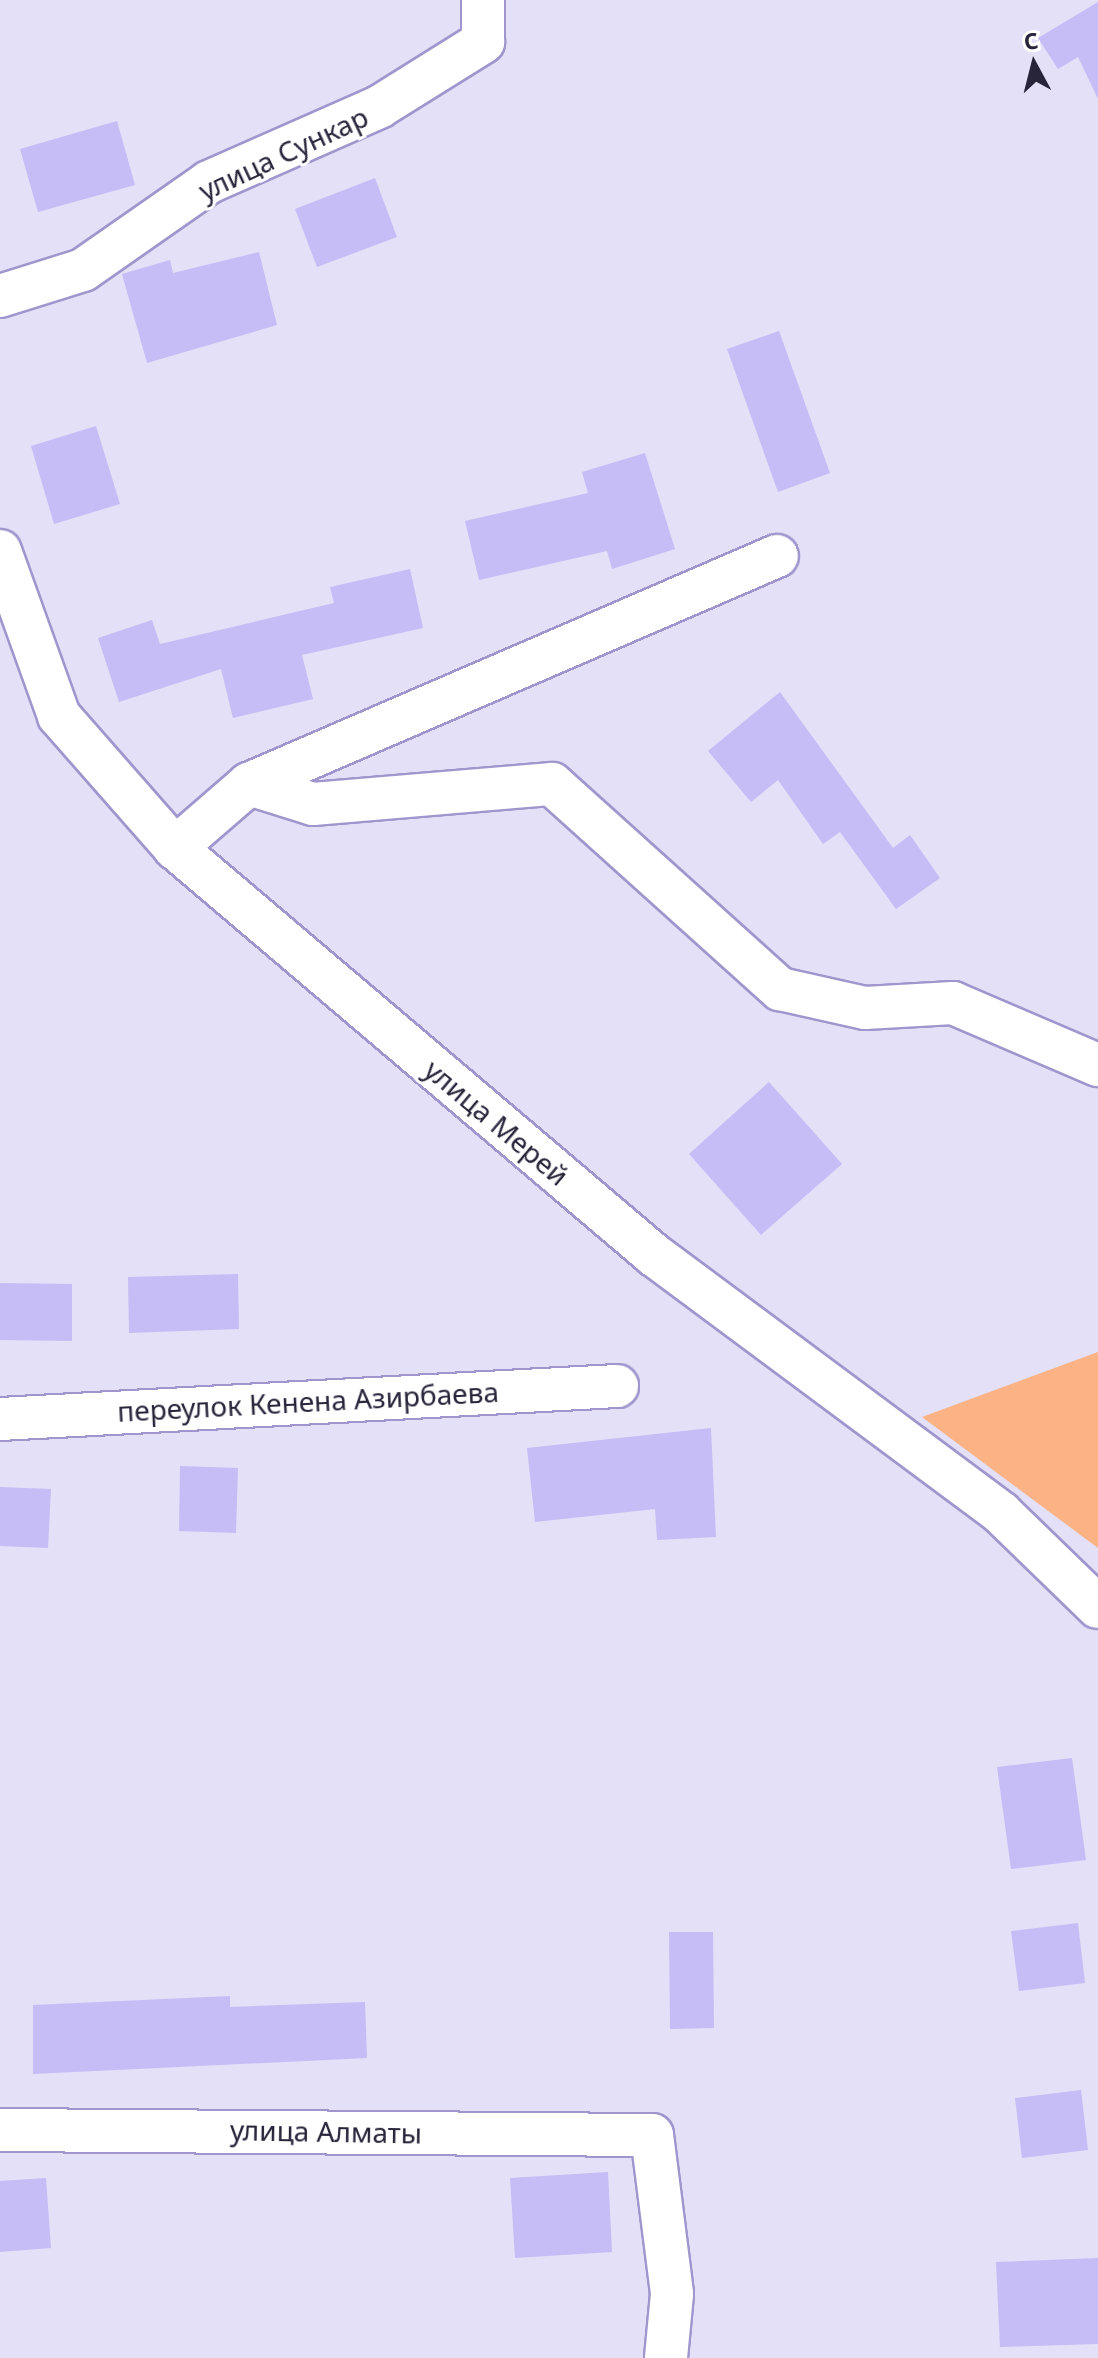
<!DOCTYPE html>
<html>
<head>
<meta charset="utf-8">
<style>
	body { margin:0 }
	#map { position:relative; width:1098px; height:2358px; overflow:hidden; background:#e3e0f7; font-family:"Noto Sans",sans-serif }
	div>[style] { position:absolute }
	.green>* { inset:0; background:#fbb285 }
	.building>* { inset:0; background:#c6bcf6 }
	.roads { filter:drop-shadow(2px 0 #a096cd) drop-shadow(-2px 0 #a096cd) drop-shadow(0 2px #a096cd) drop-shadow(0 -2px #a096cd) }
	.minor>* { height:42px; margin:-21px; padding:0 21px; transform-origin:21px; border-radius:21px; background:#fff }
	span { translate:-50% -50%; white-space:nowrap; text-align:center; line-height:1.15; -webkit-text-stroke:6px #fff; paint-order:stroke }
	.street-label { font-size:28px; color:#28243a }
	.north { position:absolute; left:994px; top:24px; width:80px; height:80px; -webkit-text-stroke:6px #fff; paint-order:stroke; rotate:353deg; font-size:22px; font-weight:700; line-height:32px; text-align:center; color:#28243a }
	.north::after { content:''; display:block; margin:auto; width:28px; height:36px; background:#28243a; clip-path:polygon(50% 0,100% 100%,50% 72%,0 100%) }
</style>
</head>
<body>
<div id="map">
	<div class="green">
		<i style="clip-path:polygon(1098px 1352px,1098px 1548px,922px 1417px)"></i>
	</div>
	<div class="building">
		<i style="clip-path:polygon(1098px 2px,1098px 99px,1078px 57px,1058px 69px,1038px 38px)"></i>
		<i style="clip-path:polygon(117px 121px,135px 185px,38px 212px,20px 149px)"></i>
		<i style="clip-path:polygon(375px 178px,397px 237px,317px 267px,295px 209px)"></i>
		<i style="clip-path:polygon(259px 252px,277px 325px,147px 363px,122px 274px,170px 260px,173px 273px)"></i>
		<i style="clip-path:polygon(779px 331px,830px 473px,778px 492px,727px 349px)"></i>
		<i style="clip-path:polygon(96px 426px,120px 504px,54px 524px,31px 446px)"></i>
		<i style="clip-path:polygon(645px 453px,675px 549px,612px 569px,607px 551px,479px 580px,465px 521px,588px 493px,582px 472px)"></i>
		<i style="clip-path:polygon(410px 569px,423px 628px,302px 655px,313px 699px,233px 718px,221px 669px,119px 702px,98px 638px,152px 620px,160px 644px,334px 603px,330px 587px)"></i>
		<i style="clip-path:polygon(780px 692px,893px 848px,910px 835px,940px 878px,896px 909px,840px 832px,823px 844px,778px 780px,751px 802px,708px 751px)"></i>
		<i style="clip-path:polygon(769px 1082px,842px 1164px,761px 1235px,689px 1154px)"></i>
		<i style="clip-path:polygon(238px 1274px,239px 1329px,129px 1333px,128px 1277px)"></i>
		<i style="clip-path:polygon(0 1283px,72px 1284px,72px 1341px,0 1340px)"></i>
		<i style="clip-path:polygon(711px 1428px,716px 1537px,657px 1540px,655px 1509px,535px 1522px,527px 1448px)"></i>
		<i style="clip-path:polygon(180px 1466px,238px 1468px,236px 1533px,179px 1531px)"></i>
		<i style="clip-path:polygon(0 1487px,51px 1489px,48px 1548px,0 1546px)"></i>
		<i style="clip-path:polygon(1072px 1758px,1086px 1860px,1011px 1869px,997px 1767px)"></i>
		<i style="clip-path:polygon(1078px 1923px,1085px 1983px,1019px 1991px,1011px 1931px)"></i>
		<i style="clip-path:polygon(669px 1932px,713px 1932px,714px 2028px,670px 2029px)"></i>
		<i style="clip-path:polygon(230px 1996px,230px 2007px,365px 2002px,367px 2058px,33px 2074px,33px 2005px)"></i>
		<i style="clip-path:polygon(1081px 2090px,1088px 2150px,1022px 2158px,1015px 2098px)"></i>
		<i style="clip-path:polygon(608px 2172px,612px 2252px,515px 2258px,510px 2178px)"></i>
		<i style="clip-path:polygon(46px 2178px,51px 2248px,0 2252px,0 2181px)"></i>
		<i style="clip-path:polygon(1098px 2258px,1098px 2344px,1000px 2347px,996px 2262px)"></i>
	</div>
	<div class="roads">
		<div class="minor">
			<i style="left:0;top:296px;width:87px;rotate:-17.4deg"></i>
			<i style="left:83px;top:270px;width:154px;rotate:-34.9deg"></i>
			<i style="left:209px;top:182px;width:186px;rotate:-23.8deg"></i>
			<i style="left:379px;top:107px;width:123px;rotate:-32deg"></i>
			<i style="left:483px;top:42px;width:42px;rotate:-90deg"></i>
			<i style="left:0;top:551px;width:175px;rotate:70.3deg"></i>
			<i style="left:59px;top:716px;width:176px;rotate:48.7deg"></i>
			<i style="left:175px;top:848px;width:629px;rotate:40.35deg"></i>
			<i style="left:654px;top:1255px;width:432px;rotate:36.6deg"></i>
			<i style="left:1001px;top:1513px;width:135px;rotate:44.1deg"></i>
			<i style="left:249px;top:784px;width:67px;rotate:17.4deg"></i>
			<i style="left:313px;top:804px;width:240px;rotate:-4.8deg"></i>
			<i style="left:552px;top:784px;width:307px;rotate:42deg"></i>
			<i style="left:780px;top:989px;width:87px;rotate:12.6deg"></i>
			<i style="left:865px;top:1008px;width:88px;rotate:-3.3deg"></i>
			<i style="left:953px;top:1003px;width:158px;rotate:23.2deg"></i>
			<i style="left:175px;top:848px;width:98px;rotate:-40.9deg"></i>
			<i style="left:249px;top:784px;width:575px;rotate:-23.36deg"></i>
			<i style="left:0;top:1419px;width:618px;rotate:-3.06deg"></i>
			<i style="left:0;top:2130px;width:652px;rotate:0.44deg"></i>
			<i style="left:652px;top:2135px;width:160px;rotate:82.8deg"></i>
			<i style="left:672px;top:2294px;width:64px;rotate:95.4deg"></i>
		</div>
	</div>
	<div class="street-label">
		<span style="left:283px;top:153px;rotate:-25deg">улица Сункар</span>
		<span style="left:497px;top:1122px;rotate:40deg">улица Мерей</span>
		<span style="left:308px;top:1401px;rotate:-3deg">переулок Кенена Азирбаева</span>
		<span style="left:326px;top:2131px;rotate:1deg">улица Алматы</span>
	</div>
	<div class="north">С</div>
</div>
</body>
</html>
